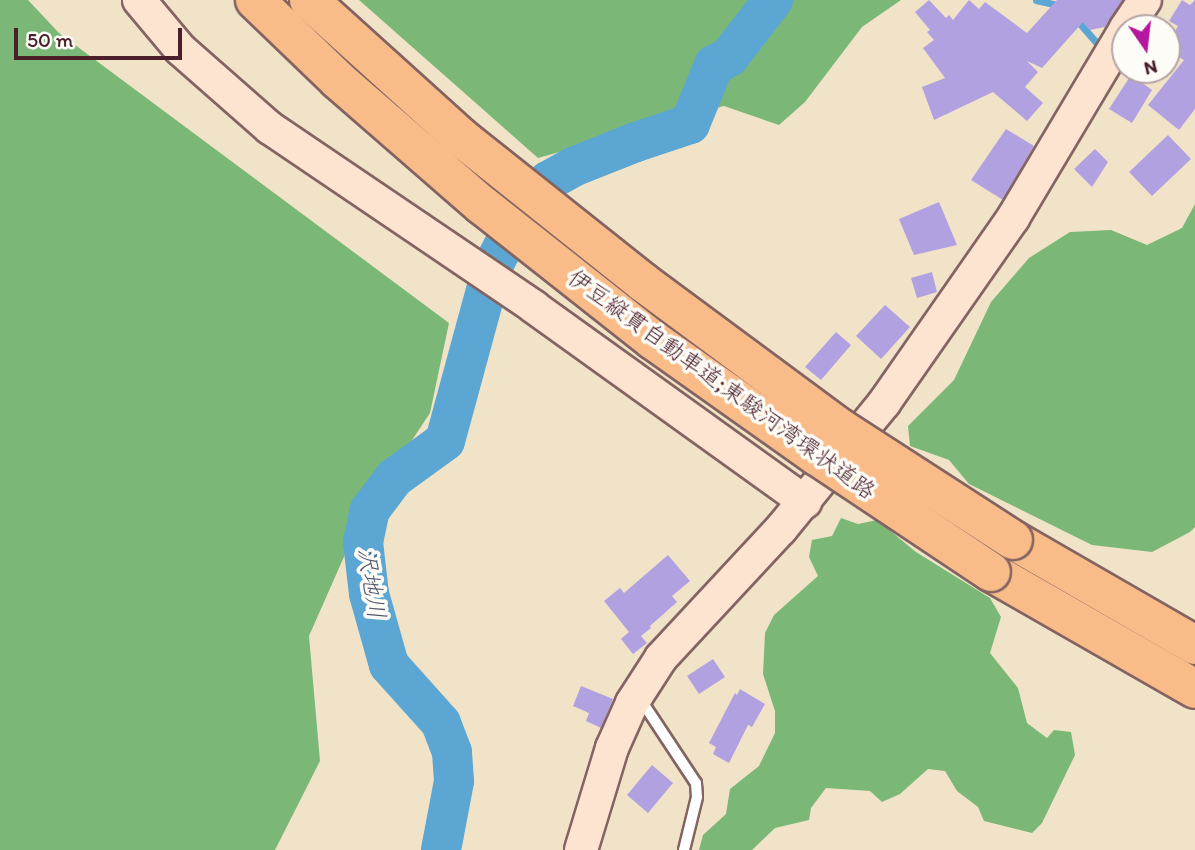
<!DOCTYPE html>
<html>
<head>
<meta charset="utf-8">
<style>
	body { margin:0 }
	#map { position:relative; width:1195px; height:850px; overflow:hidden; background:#f1e3c7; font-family:Itim,"Klee One",sans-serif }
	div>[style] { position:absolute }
	.forest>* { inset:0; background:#7bb878 }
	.stream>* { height:7px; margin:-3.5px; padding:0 3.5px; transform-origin:3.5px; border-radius:3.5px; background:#5ba6d3 }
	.river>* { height:40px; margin:-20px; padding:0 20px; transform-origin:20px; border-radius:20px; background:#5ba6d3 }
	.building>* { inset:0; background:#b1a1e1 }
	.roads { filter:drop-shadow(2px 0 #846462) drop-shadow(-2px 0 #846462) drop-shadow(0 2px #846462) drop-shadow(0 -2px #846462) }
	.lane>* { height:10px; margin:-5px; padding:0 5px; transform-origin:5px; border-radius:5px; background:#fff }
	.secondary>* { height:32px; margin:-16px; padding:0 16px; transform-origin:16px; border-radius:16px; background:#fde4d0 }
	.highway>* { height:38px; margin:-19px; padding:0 19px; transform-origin:19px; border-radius:19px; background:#f9bc89 }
	.bridges { filter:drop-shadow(2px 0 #846462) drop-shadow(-2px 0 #846462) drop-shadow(0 2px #846462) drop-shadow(0 -2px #846462) }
	.highway-bridge>* { height:38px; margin:-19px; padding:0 19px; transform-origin:19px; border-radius:19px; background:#f9bc89 }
	span { translate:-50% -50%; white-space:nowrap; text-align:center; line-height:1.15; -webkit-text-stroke:7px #fdfcf7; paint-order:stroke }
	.street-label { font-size:23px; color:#4a1f2b }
	.water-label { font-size:24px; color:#51556e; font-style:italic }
	.north { position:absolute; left:1111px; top:14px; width:70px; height:70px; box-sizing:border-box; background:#fdfcf7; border:2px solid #b5a4a5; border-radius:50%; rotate:166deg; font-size:19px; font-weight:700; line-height:28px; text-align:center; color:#4a1f2b }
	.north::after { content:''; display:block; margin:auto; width:24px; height:32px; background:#b5179e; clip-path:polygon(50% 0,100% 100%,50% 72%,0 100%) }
	.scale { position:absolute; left:14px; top:28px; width:168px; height:32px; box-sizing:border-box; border:4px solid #4a1f2b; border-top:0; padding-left:9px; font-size:21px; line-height:24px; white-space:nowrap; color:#4a1f2b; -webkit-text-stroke:5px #fdfcf7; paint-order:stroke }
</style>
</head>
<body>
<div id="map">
	<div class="forest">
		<i style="clip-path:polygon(0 0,28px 0,59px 33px,449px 323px,430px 413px,362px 516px,309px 636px,320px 761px,275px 850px,0 850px)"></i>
		<i style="clip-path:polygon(359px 0,901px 0,862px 27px,805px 102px,779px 125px,724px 106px,538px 158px)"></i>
		<i style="clip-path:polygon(1195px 204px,1195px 527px,1190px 532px,1152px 552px,1092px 545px,969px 484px,949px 460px,910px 446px,908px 426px,954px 380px,991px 302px,1029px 258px,1070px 232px,1111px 230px,1147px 245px,1182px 228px)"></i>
		<i style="clip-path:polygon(841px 518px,858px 524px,877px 520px,916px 552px,990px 598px,1001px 617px,990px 653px,1018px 688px,1027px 723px,1047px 738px,1054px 730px,1071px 732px,1075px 755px,1042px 823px,1032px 833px,984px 821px,978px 807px,957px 791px,945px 771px,928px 769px,900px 794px,882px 802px,870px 791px,826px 788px,811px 808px,809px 820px,775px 828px,752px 850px,699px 850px,703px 835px,726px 814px,730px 789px,759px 766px,775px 733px,775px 711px,763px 674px,765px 633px,774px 615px,818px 576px,809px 557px,812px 540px,832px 536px)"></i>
	</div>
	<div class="stream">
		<i style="left:1036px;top:0;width:26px;rotate:13deg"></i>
		<i style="left:1075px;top:18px;width:35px;rotate:49deg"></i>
	</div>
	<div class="river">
		<i style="left:494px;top:264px;width:53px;rotate:-62.9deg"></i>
		<i style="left:518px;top:217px;width:47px;rotate:-50.2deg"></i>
		<i style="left:548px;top:181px;width:29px;rotate:-29deg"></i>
		<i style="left:573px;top:167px;width:68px;rotate:-21.6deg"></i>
		<i style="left:636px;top:142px;width:57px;rotate:-18.4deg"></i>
		<i style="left:690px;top:124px;width:64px;rotate:-67.9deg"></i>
		<i style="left:714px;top:65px;width:17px;rotate:-28deg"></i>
		<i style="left:729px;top:57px;width:72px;rotate:-52.3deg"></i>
		<i style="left:441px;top:850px;width:70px;rotate:-79.3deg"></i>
		<i style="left:454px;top:781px;width:29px;rotate:-94deg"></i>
		<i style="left:452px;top:752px;width:31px;rotate:-111deg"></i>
		<i style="left:441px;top:723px;width:78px;rotate:-131.9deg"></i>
		<i style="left:389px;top:665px;width:74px;rotate:-105.7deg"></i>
		<i style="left:369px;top:594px;width:52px;rotate:-96.6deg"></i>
		<i style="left:363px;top:542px;width:33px;rotate:-78deg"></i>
		<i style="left:370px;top:510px;width:40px;rotate:-53deg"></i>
		<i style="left:394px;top:478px;width:63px;rotate:-36deg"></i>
		<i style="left:445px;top:441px;width:156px;rotate:-74.8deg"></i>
	</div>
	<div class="building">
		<i style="clip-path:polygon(929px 0,946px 18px,949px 15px,953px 20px,969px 0,979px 9px,985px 2px,1027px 33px,1057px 0,1123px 0,1105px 27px,1090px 30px,1083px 22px,1042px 68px,1027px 61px,1038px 72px,1025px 87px,1043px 103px,1027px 121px,993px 92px,934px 120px,922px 87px,945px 78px,923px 48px,934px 40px,927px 32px,930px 30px,915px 12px)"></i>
		<i style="clip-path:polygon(1182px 0,1190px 5px,1195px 0,1195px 109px,1179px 130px,1148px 105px,1184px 60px,1167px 51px,1167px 45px,1178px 26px,1169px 21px)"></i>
		<i style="clip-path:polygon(1131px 75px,1152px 90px,1132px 123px,1109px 109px)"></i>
		<i style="clip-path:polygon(1006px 129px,1034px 146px,1003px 200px,971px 180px)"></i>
		<i style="clip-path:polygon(1168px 135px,1191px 159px,1152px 196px,1129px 172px)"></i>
		<i style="clip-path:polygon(1095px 149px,1108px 162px,1092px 187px,1074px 169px)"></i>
		<i style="clip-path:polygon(939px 202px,957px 245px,914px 255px,899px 219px)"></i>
		<i style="clip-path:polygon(932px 272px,937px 292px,917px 298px,911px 278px)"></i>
		<i style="clip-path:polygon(885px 305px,910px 327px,881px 359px,856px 336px)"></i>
		<i style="clip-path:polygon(836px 332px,851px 345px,821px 380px,805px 367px)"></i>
		<i style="clip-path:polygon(668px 555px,690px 581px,672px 596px,677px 602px,650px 626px,651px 628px,641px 636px,647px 643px,633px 654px,621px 639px,629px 632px,604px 601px,620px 588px,624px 593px)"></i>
		<i style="clip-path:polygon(713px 659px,725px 677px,699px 694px,687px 676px)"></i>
		<i style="clip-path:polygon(581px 686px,613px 699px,601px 728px,586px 721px,589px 713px,573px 706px)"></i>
		<i style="clip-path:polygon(740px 689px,765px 704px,752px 727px,748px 725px,729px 763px,713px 754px,716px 747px,709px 743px,735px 693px,737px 695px)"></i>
		<i style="clip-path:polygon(652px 765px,673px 783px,648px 813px,627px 795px)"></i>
	</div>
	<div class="roads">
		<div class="lane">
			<i style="left:639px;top:697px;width:103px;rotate:56.5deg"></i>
			<i style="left:696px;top:783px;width:14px;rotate:86deg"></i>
			<i style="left:697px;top:797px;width:55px;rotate:103.8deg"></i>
		</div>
		<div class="secondary">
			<i style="left:139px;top:0;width:64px;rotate:50.1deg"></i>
			<i style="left:180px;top:49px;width:120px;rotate:41.3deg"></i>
			<i style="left:270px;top:128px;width:319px;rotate:34.1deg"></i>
			<i style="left:534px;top:307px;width:334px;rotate:35.7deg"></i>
			<i style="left:1126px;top:28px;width:34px;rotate:-56deg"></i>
			<i style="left:581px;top:850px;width:107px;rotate:-73.1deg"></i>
			<i style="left:612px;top:748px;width:49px;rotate:-66deg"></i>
			<i style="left:632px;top:703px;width:54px;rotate:-57.2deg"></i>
			<i style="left:661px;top:658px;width:176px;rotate:-47.1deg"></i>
			<i style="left:781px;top:529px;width:163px;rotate:-50.7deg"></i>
			<i style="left:884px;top:403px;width:226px;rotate:-55.1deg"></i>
			<i style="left:1013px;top:218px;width:219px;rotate:-59.2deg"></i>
		</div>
		<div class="highway">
			<i style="left:1013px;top:540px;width:210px;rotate:30deg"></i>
			<i style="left:991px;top:572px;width:235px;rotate:29.8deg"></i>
		</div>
	</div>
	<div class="bridges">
		<div class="highway-bridge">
			<i style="left:255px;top:0;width:115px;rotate:43.9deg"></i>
			<i style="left:338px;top:80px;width:191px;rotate:41deg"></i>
			<i style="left:482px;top:205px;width:218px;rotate:38.3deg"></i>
			<i style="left:653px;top:340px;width:201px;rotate:35.3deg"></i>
			<i style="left:817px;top:456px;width:209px;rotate:33.7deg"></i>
			<i style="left:309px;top:0;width:207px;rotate:42.1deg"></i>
			<i style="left:463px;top:139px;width:231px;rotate:38.5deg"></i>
			<i style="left:644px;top:283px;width:244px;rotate:36.5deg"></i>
			<i style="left:840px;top:428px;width:206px;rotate:32.9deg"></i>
		</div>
	</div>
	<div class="street-label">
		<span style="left:722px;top:384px;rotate:36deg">伊豆縦貫自動車道;東駿河湾環状道路</span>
	</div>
	<div class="water-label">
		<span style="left:372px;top:583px;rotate:81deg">沢地川</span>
	</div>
	<div class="north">N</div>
	<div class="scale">50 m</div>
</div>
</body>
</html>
